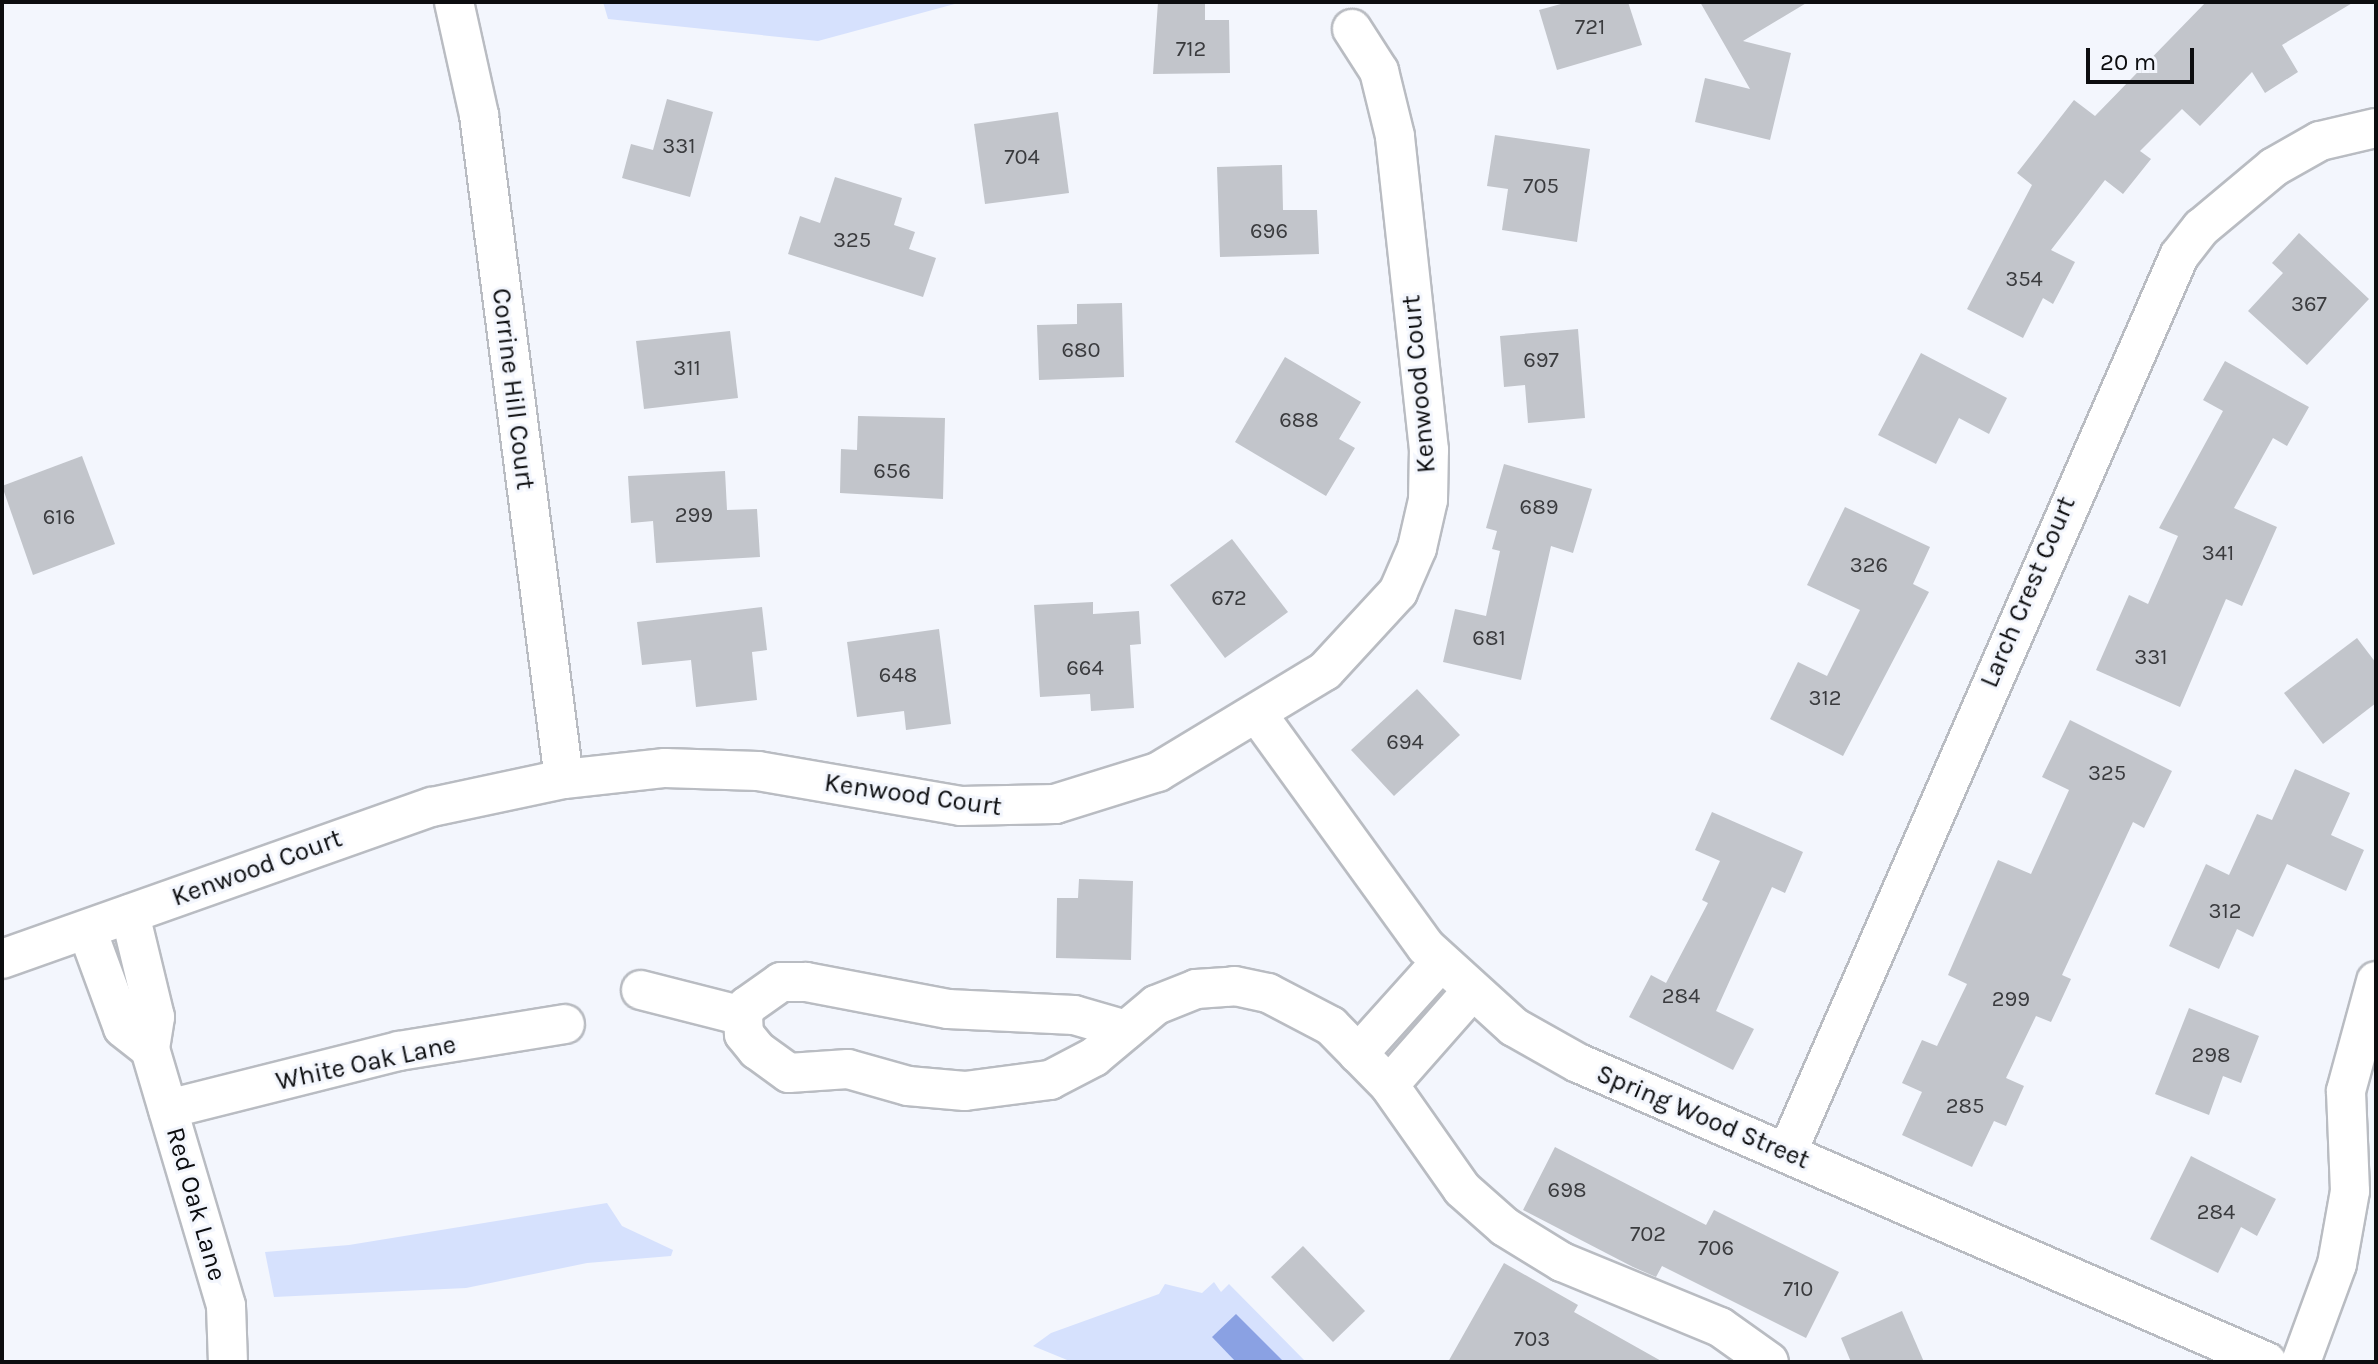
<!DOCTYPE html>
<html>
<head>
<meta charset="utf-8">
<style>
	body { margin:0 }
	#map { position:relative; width:2378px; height:1364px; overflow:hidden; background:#f3f6fd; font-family:Karla,sans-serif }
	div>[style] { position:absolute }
	.green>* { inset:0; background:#d6e1fd }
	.water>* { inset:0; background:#8aa1e3 }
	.building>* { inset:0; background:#c2c5cb }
	.roads { filter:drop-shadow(2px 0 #b9bcc2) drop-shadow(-2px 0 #b9bcc2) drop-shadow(0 2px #b9bcc2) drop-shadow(0 -2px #b9bcc2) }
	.minor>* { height:38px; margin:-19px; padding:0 19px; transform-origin:19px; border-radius:19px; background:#fff }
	span { translate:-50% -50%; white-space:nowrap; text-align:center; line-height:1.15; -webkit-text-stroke:6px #f3f6fd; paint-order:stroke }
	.number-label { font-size:22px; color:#3a3b3e }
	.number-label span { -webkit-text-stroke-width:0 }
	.street-label { font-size:26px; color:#0c0d0f }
	.frame { position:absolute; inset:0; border:4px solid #0c0d0f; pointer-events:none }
	.scale { position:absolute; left:2086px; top:48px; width:108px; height:36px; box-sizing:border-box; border:4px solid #0c0d0f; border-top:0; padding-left:10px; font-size:24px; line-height:28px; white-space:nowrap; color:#0c0d0f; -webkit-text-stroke:6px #f3f6fd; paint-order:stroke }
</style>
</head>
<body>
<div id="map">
	<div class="green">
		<i style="clip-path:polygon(603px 2px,962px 2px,818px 41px,608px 19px)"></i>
		<i style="clip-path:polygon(607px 1203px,622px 1226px,673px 1250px,671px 1256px,587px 1263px,466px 1288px,274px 1297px,265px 1252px,349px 1245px)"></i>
		<i style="clip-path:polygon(1214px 1282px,1221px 1292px,1229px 1284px,1305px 1361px,1072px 1362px,1033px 1346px,1051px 1333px,1159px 1294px,1165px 1284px,1202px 1293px)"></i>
	</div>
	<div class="water">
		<i style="clip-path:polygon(1236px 1314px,1282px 1360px,1280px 1362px,1236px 1362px,1212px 1337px)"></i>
	</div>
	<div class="building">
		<i style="clip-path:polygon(1158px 2px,1205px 2px,1205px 20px,1229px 20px,1230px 73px,1153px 74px)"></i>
		<i style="clip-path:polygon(1568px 2px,1628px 2px,1642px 45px,1557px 70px,1539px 10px)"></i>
		<i style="clip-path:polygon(1700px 2px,1808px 2px,1743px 41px,1791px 53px,1770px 140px,1695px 122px,1705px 78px,1750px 89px)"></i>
		<i style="clip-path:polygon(2206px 2px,2354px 2px,2282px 45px,2298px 72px,2265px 93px,2252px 72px,2200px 126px,2182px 109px,2140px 151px,2151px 159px,2123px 194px,2105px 180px,2051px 250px,2075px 262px,2053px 304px,2043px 298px,2023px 338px,1967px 309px,2032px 185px,2017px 173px,2074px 100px,2095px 116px)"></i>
		<i style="clip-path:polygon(667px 99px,713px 112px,690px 197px,622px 178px,631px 144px,653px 150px)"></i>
		<i style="clip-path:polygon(1058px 112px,1069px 193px,985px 204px,974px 124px)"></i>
		<i style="clip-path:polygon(1495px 135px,1590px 149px,1577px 242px,1502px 230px,1508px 189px,1487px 186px)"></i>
		<i style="clip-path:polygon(1282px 165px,1283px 210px,1317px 210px,1319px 254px,1220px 257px,1217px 167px)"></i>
		<i style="clip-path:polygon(835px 177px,902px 198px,894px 225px,915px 232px,909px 249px,936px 258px,923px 297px,788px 254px,800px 216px,820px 223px)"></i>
		<i style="clip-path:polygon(2299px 233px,2369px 299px,2307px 365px,2248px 311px,2283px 273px,2272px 263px)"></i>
		<i style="clip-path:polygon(1122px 303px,1124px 377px,1039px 380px,1037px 325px,1077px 324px,1077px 304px)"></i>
		<i style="clip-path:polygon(1578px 329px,1585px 418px,1528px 423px,1525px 385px,1504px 387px,1500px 336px)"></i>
		<i style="clip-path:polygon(730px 331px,738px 398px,644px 409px,636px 341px)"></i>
		<i style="clip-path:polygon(1921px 353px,2007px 398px,1989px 434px,1959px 418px,1936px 464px,1878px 435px)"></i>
		<i style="clip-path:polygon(1285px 357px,1361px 402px,1339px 439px,1355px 448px,1326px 496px,1235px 442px)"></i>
		<i style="clip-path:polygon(2225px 361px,2309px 407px,2287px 446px,2273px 438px,2234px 508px,2277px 527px,2242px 606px,2226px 599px,2180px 707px,2096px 670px,2129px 595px,2148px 604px,2178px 536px,2159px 528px,2223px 411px,2203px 400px)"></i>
		<i style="clip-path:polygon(858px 416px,945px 418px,943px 499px,840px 493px,841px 449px,857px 450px)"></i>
		<i style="clip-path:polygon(82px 456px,115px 544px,33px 575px,2px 486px)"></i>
		<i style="clip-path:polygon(1504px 464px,1592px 489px,1573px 553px,1551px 546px,1521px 680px,1443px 662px,1455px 609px,1486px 616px,1500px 551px,1492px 549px,1497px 531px,1486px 528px)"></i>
		<i style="clip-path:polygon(725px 471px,727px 510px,757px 509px,760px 557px,656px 563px,653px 521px,631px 523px,628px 476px)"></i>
		<i style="clip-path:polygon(1845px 507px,1930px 547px,1913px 584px,1929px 592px,1843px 756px,1770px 719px,1798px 662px,1827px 676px,1860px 610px,1807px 585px)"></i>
		<i style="clip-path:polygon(1232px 539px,1288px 612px,1225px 658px,1170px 585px)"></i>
		<i style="clip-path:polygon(1093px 602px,1093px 614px,1139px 611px,1141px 644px,1130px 645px,1134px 708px,1091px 711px,1090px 694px,1040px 697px,1034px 605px)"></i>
		<i style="clip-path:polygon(762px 607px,767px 650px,752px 652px,757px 700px,696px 707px,691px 660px,642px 665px,637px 622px)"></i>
		<i style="clip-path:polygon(939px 629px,951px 724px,906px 730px,904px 711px,857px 717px,847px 642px)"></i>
		<i style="clip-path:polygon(2357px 638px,2376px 663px,2376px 703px,2323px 744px,2284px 693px)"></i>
		<i style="clip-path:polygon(1417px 689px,1460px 735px,1394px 796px,1351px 750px)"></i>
		<i style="clip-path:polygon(2070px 720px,2172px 771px,2144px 828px,2133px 822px,2062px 975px,2071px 979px,2051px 1022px,2036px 1016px,2006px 1078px,2024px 1086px,2006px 1126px,1994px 1121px,1972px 1167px,1902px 1135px,1922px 1092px,1902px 1083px,1922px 1040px,1937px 1046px,1967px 984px,1948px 975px,1998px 860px,2031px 874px,2069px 790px,2042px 777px)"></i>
		<i style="clip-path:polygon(2295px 769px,2350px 793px,2331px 835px,2364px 850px,2346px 891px,2287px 864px,2253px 937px,2237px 929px,2219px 969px,2169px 946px,2206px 864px,2229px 875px,2257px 814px,2272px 820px)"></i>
		<i style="clip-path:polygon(1712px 812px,1803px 852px,1785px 893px,1772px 887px,1716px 1011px,1754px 1029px,1733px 1070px,1629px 1017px,1651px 975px,1666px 983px,1708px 903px,1702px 900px,1720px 861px,1695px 850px)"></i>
		<i style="clip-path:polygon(1079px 879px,1133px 881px,1131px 960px,1056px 958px,1057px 898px,1078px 898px)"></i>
		<i style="clip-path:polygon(2189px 1008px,2259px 1036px,2241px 1083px,2223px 1076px,2209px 1115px,2155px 1094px)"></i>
		<i style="clip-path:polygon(1555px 1147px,1706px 1225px,1714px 1210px,1839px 1272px,1806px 1338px,1662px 1266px,1656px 1277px,1633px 1267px,1523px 1210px)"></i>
		<i style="clip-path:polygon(2191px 1156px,2276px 1199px,2257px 1236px,2241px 1227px,2218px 1273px,2150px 1239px)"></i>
		<i style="clip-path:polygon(1303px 1246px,1365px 1311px,1333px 1342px,1271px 1277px)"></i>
		<i style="clip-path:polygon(1504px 1263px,1578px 1305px,1574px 1312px,1663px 1362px,1448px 1362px)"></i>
		<i style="clip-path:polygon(1902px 1311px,1924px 1362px,1851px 1362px,1841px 1338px)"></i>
	</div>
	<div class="roads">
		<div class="minor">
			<i style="left:454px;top:2px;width:116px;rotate:77.5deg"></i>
			<i style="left:479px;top:115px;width:669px;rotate:82.71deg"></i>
			<i style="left:1258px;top:715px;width:286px;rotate:54.1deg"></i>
			<i style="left:1426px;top:947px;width:119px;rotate:42.3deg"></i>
			<i style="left:1514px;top:1027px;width:73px;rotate:29.4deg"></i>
			<i style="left:1578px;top:1063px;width:751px;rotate:23.46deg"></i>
			<i style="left:130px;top:914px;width:106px;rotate:76.4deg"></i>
			<i style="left:155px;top:1017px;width:32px;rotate:99deg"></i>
			<i style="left:150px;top:1049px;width:268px;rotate:73.5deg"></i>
			<i style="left:226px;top:1306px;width:56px;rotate:88deg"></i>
			<i style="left:87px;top:930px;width:104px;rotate:69.8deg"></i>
			<i style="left:123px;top:1028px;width:34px;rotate:38deg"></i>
			<i style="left:2px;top:959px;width:456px;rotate:-19.5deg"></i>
			<i style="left:432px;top:807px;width:135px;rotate:-12deg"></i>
			<i style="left:564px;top:779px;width:102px;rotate:-6.2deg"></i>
			<i style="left:665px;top:768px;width:93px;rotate:1.8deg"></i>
			<i style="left:758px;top:771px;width:206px;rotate:9.8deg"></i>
			<i style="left:961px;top:806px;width:94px;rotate:-1.2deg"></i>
			<i style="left:1055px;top:804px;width:108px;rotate:-17.3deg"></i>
			<i style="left:1158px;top:772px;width:195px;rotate:-31.2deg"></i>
			<i style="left:1325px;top:671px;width:108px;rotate:-47.3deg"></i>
			<i style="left:1398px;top:592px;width:48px;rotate:-66.6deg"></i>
			<i style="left:1417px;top:548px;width:49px;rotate:-77.1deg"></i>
			<i style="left:1428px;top:500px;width:50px;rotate:-88.9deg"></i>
			<i style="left:1429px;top:450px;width:316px;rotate:-96.2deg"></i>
			<i style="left:1395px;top:136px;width:67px;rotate:-103.8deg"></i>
			<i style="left:1379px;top:71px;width:50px;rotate:-122.7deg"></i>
			<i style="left:641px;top:990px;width:105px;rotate:14.3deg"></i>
			<i style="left:1126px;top:1030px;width:54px;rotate:-163.9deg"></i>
			<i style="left:1074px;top:1015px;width:126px;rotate:-177.3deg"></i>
			<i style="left:948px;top:1009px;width:145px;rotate:-169.2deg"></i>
			<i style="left:806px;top:982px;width:25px;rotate:180deg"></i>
			<i style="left:781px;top:982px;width:42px;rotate:144.8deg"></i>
			<i style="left:747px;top:1006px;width:11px;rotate:112deg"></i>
			<i style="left:743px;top:1016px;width:18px;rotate:87deg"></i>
			<i style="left:744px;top:1034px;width:21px;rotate:51deg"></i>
			<i style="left:757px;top:1050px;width:39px;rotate:36deg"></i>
			<i style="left:789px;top:1073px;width:59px;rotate:-3.9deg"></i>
			<i style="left:848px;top:1069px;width:62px;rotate:15.8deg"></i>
			<i style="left:908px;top:1086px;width:57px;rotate:5deg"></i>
			<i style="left:965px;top:1091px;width:86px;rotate:-7.4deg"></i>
			<i style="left:1050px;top:1080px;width:50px;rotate:-27.6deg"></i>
			<i style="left:1094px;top:1057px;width:81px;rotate:-40deg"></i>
			<i style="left:1156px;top:1005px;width:43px;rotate:-21.8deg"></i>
			<i style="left:1196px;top:989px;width:39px;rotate:-4deg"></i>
			<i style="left:1235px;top:986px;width:34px;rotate:12deg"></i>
			<i style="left:1268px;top:993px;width:71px;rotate:27.6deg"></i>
			<i style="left:1331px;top:1026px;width:83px;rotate:45.5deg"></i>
			<i style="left:1389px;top:1085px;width:127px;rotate:54.9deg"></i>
			<i style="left:1462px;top:1189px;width:57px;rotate:41.5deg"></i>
			<i style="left:1505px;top:1227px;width:67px;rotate:31.6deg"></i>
			<i style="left:1562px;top:1262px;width:171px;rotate:22.4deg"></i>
			<i style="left:1720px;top:1327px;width:60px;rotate:35.5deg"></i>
			<i style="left:1358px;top:1054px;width:122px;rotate:-48deg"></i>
			<i style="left:1389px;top:1085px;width:123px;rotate:-48.6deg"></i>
			<i style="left:168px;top:1109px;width:238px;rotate:-14.1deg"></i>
			<i style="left:399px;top:1051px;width:168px;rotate:-9.2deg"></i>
			<i style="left:1787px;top:1153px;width:979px;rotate:-66.39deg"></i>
			<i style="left:2179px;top:256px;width:36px;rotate:-52deg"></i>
			<i style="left:2201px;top:228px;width:95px;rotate:-39.9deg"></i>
			<i style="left:2274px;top:167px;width:53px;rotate:-29.5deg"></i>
			<i style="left:2320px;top:141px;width:57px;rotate:-13.1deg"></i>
			<i style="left:2301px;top:1362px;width:104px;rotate:-69.8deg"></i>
			<i style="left:2337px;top:1264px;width:74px;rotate:-79.9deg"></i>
			<i style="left:2350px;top:1191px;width:100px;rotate:-92.3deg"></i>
			<i style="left:2346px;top:1091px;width:114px;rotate:-74.7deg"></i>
		</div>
	</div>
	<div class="number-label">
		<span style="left:1590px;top:28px">721</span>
		<span style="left:1191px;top:50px">712</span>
		<span style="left:679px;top:147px">331</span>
		<span style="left:1022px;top:158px">704</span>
		<span style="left:1541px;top:187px">705</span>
		<span style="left:1269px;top:232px">696</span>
		<span style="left:852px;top:241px">325</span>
		<span style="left:2024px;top:280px">354</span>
		<span style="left:2309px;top:305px">367</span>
		<span style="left:1081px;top:351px">680</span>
		<span style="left:1541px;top:361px">697</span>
		<span style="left:687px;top:369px">311</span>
		<span style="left:1299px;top:421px">688</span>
		<span style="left:892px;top:472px">656</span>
		<span style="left:1539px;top:508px">689</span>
		<span style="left:694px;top:516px">299</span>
		<span style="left:59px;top:518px">616</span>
		<span style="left:2218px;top:554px">341</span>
		<span style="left:1869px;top:566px">326</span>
		<span style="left:1229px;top:599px">672</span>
		<span style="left:1489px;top:639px">681</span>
		<span style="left:2151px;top:658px">331</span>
		<span style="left:1085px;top:669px">664</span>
		<span style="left:898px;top:676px">648</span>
		<span style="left:1825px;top:699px">312</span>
		<span style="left:1405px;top:743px">694</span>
		<span style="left:2107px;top:774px">325</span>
		<span style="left:2225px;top:912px">312</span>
		<span style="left:1681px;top:997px">284</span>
		<span style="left:2011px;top:1000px">299</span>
		<span style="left:2211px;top:1056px">298</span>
		<span style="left:1965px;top:1107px">285</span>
		<span style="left:1567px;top:1191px">698</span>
		<span style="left:2216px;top:1213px">284</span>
		<span style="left:1648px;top:1235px">702</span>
		<span style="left:1716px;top:1249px">706</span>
		<span style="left:1798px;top:1290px">710</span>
		<span style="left:1532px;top:1340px">703</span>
	</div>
	<div class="street-label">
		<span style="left:1419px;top:384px;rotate:-95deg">Kenwood Court</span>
		<span style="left:513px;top:389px;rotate:83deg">Corrine Hill Court</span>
		<span style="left:2028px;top:592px;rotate:-67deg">Larch Crest Court</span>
		<span style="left:913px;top:795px;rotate:8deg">Kenwood Court</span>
		<span style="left:257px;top:868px;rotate:-20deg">Kenwood Court</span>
		<span style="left:366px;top:1063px;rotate:-12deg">White Oak Lane</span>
		<span style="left:1703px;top:1117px;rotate:23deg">Spring Wood Street</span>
		<span style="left:196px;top:1204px;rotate:74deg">Red Oak Lane</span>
	</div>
	<div class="frame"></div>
	<div class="scale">20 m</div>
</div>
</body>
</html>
